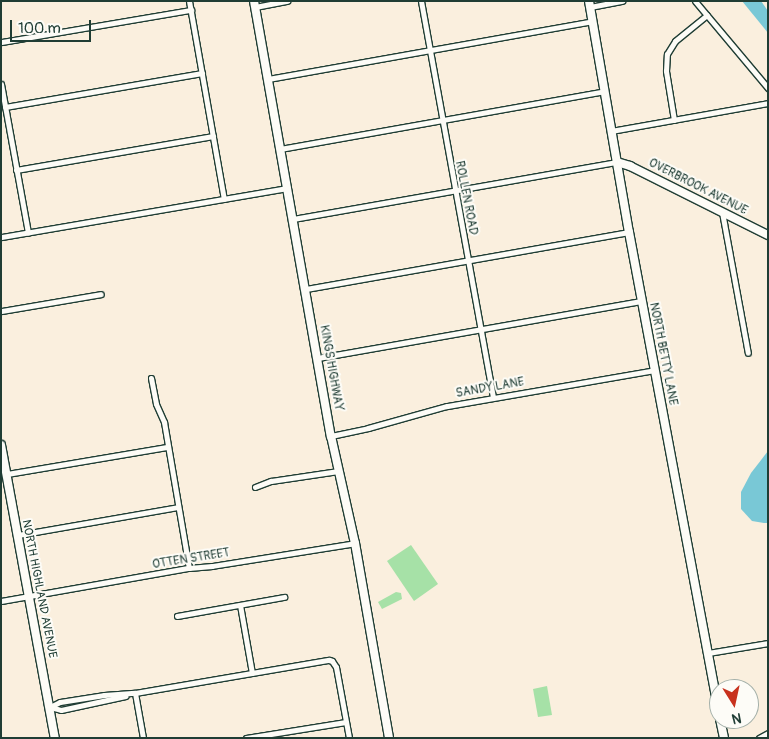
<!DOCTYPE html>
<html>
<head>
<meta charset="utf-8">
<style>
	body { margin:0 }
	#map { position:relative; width:769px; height:739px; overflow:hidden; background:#faefde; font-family:Pangolin,sans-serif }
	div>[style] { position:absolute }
	.green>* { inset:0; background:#a6e1a7 }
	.water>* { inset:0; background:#79c8d6 }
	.roads { filter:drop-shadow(1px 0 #1f3d34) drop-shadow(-1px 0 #1f3d34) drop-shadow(0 1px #1f3d34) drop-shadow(0 -1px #1f3d34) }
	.street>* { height:5px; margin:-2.5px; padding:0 2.5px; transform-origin:2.5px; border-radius:2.5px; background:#fdfcf7 }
	.secondary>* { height:8px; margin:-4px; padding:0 4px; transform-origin:4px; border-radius:4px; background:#fdfcf7 }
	span { translate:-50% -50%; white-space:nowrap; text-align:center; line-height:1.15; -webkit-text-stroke:4px #fdfcf7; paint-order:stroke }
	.street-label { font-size:12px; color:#1f3d34 }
	.frame { position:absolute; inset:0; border:2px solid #1f3d34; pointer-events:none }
	.north { position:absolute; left:709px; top:679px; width:50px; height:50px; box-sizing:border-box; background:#fdfcf7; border:1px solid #a4b0a9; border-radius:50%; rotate:170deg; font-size:14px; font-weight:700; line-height:20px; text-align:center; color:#1f3d34 }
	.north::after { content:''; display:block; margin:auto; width:18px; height:22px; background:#c8321e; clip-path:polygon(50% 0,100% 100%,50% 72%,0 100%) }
	.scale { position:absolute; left:10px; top:20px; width:81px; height:22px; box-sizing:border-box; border:2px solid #1f3d34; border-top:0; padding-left:6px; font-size:15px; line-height:18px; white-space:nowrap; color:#1f3d34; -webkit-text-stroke:4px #fdfcf7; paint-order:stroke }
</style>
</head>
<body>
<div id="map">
	<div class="green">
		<i style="clip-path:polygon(411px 545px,438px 584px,414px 601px,387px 561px)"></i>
		<i style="clip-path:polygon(396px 592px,401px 593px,402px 599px,382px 609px,378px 602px)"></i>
		<i style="clip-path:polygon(547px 686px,552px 715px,538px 717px,533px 689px)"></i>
	</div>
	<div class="water">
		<i style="clip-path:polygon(742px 1px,761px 1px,768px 11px,768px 33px)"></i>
		<i style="clip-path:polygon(768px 451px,768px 523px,764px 523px,752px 521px,741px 509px,741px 492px,751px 473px)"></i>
	</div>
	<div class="roads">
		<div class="street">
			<i style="left:189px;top:1px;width:201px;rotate:80deg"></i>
			<i style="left:421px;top:1px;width:403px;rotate:79.7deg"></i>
			<i style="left:695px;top:1px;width:114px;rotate:50deg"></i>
			<i style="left:255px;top:7px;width:33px;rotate:-11deg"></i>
			<i style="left:590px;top:7px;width:33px;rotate:-11deg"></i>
			<i style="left:1px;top:42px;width:193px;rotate:-9.6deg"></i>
			<i style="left:268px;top:79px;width:330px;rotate:-10.1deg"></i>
			<i style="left:1px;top:84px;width:151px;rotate:79.7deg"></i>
			<i style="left:5px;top:107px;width:200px;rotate:-9.8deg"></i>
			<i style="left:674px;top:120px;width:50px;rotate:-99.3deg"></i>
			<i style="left:666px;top:71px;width:17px;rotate:-87deg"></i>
			<i style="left:667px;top:54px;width:15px;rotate:-58deg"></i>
			<i style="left:675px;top:41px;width:41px;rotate:-39.1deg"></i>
			<i style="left:611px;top:131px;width:159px;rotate:-10.1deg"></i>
			<i style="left:280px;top:149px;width:330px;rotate:-10.1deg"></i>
			<i style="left:16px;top:170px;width:200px;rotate:-9.8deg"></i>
			<i style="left:722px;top:212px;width:143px;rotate:79.6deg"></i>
			<i style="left:293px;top:219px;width:329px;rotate:-10deg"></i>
			<i style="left:1px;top:237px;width:291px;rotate:-9.7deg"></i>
			<i style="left:306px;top:289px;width:328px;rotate:-10deg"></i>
			<i style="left:1px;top:311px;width:101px;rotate:-9.6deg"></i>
			<i style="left:318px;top:358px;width:328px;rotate:-10deg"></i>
			<i style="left:151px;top:378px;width:26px;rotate:79deg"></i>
			<i style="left:156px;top:404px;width:20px;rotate:66deg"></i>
			<i style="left:164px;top:422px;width:148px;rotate:80.3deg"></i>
			<i style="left:331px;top:436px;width:38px;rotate:-12deg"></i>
			<i style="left:368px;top:428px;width:82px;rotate:-15.6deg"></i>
			<i style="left:447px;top:406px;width:211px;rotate:-9.8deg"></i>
			<i style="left:7px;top:474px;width:162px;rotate:-9.6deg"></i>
			<i style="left:255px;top:487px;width:17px;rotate:-21deg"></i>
			<i style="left:271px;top:481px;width:68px;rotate:-8.5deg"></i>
			<i style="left:18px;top:535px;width:162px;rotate:-9.9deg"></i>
			<i style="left:1px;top:601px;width:191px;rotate:-10deg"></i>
			<i style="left:189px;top:568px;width:23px;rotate:-5deg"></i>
			<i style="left:212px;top:566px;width:145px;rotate:-9.1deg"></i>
			<i style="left:240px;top:605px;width:69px;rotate:80deg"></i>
			<i style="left:177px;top:616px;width:109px;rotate:-10.1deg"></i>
			<i style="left:708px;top:653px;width:61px;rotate:-9.5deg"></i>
			<i style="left:135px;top:693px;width:46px;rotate:79.9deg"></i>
			<i style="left:50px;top:707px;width:11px;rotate:-27deg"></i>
			<i style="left:60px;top:702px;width:45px;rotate:-9deg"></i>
			<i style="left:104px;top:695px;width:31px;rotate:-4deg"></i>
			<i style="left:135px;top:693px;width:197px;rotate:-9.7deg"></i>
			<i style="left:329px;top:660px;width:3px;rotate:18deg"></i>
			<i style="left:332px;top:661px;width:7px;rotate:56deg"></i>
			<i style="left:336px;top:667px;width:72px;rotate:79.6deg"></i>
			<i style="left:50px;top:707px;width:11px;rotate:15deg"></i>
			<i style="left:61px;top:710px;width:66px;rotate:-12.3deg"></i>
			<i style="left:246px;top:738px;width:101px;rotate:-9.1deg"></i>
			<i style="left:759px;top:738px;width:10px;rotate:-29deg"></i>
		</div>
		<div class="secondary">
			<i style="left:254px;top:1px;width:442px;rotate:80deg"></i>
			<i style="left:331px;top:436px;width:110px;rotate:77.4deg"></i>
			<i style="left:355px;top:543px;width:198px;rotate:80.1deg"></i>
			<i style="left:589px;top:1px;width:234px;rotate:80.2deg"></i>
			<i style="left:629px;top:232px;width:487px;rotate:79.4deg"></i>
			<i style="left:617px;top:162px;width:14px;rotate:17deg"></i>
			<i style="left:630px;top:166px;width:154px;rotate:26.6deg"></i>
			<i style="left:1px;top:445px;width:298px;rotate:79.6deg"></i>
			<i style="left:720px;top:719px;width:19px;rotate:78deg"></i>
		</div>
	</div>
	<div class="street-label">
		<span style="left:698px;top:187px;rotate:27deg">OVERBROOK AVENUE</span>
		<span style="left:466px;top:198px;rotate:79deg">ROLLEN ROAD</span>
		<span style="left:663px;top:354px;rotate:79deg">NORTH BETTY LANE</span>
		<span style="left:331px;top:368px;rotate:80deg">KINGS HIGHWAY</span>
		<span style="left:490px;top:388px;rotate:-10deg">SANDY LANE</span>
		<span style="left:191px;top:559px;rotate:-9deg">OTTEN STREET</span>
		<span style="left:39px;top:589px;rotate:79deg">NORTH HIGHLAND AVENUE</span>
	</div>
	<div class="frame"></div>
	<div class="north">N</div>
	<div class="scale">100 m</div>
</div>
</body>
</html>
